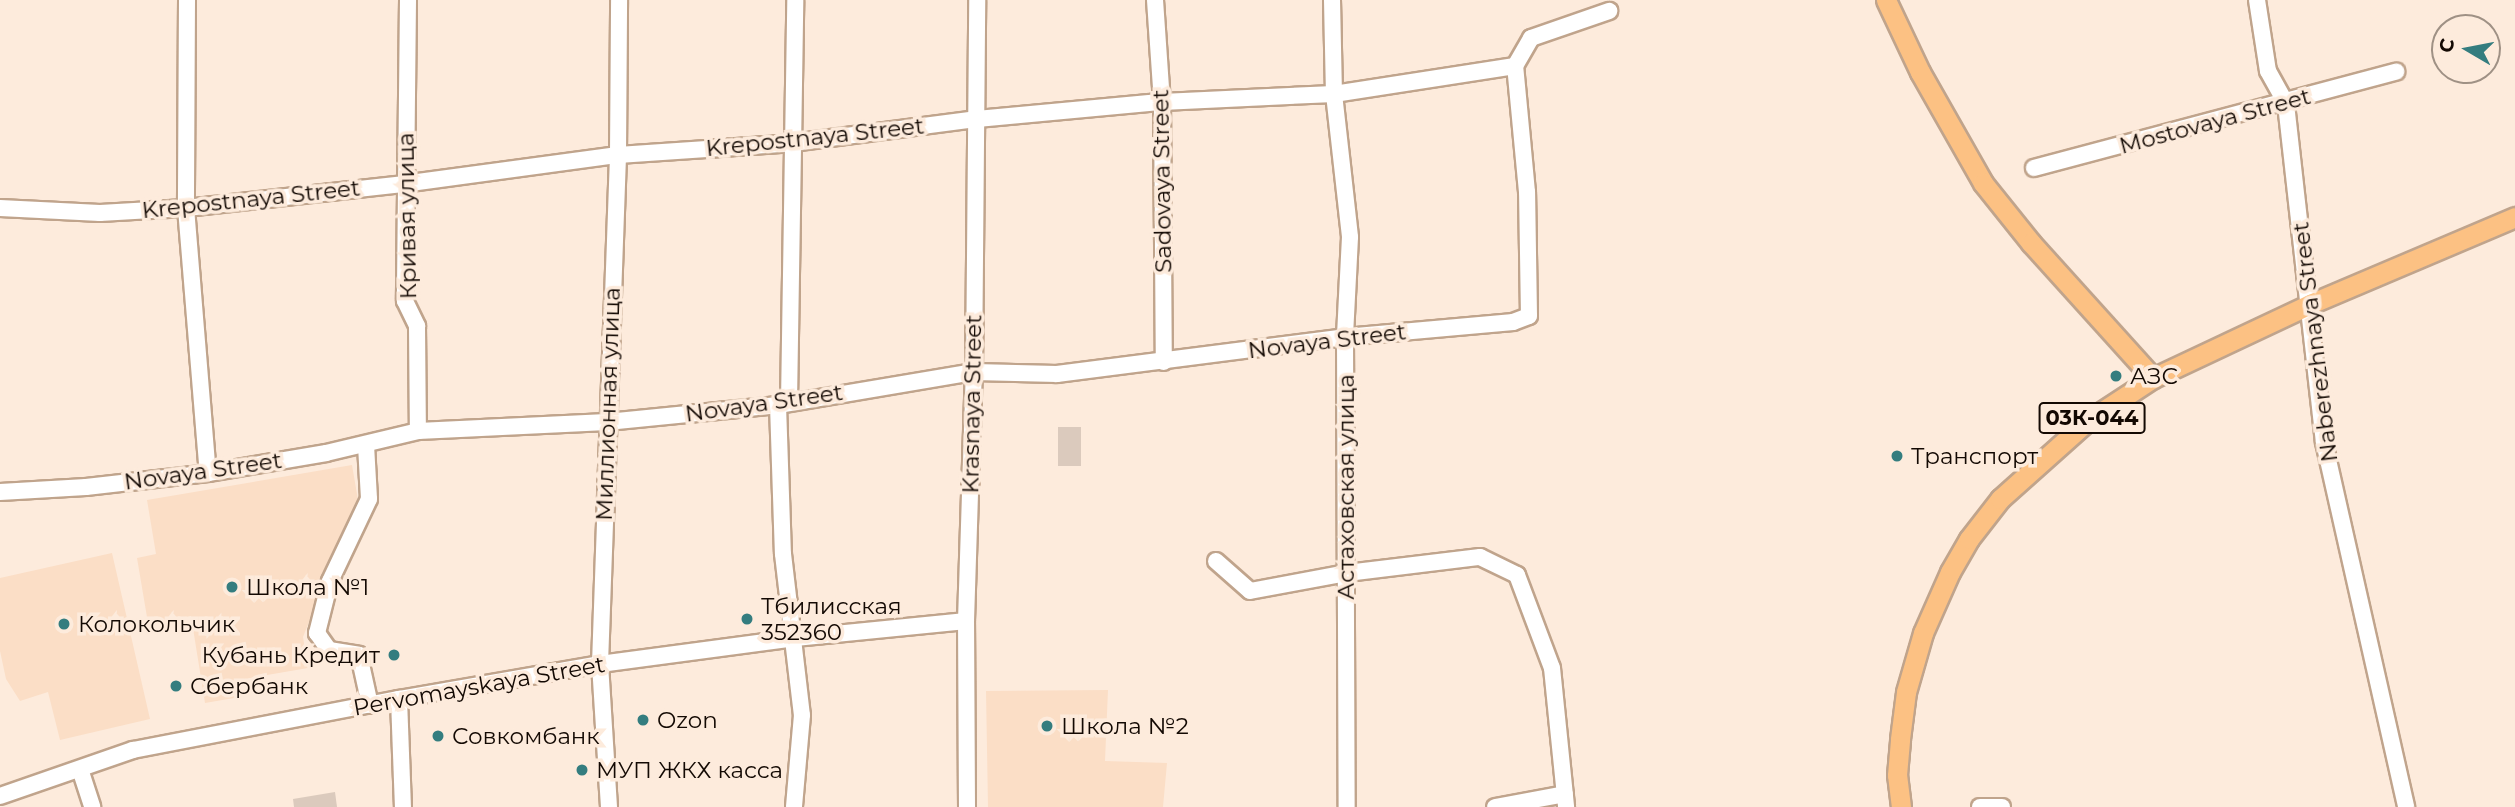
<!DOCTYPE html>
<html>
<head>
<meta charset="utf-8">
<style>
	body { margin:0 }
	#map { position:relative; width:2515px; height:807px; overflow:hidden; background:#fdebdc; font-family:Montserrat,sans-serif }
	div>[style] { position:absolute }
	.built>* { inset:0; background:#fbdec6 }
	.green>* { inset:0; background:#dbcabd }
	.roads { filter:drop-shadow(2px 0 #c0a48c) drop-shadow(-2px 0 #c0a48c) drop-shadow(0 2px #c0a48c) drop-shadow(0 -2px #c0a48c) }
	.minor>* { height:16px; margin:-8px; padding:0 8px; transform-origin:8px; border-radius:8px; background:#fff }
	.major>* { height:19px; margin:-9.5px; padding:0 9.5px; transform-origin:9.5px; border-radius:9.5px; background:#fcc183 }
	.dots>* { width:19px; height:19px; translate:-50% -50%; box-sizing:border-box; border:4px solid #fdebdc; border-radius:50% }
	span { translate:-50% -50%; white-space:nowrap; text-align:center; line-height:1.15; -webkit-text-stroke:7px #fdebdc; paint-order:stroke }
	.shield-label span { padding:2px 5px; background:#fdebdc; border:2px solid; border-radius:5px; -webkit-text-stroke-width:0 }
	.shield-label { font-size:21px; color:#130903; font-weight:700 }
	.street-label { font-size:23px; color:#130903 }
	.poi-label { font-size:23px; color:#130903 }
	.left { translate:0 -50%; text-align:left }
	.right { translate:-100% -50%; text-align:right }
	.north { position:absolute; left:2431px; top:14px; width:70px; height:70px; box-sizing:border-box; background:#fdebdc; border:2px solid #9f9185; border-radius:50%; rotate:280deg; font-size:19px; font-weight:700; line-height:28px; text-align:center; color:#130903 }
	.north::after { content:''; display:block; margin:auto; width:24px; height:32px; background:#347d7f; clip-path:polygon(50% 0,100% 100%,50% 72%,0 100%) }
</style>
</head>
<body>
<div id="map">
	<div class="built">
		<i style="clip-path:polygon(352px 465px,358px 500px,303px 637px,308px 668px,238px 680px,240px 697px,205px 703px,191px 616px,148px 623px,137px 558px,156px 554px,147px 500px)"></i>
		<i style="clip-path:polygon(112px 553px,150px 719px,60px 740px,48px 692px,20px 701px,6px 679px,0 651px,0 578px)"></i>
		<i style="clip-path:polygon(1108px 690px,1105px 761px,1167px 763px,1163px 807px,988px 807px,986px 691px)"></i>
	</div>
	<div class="green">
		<i style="clip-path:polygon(1058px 427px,1081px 427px,1081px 466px,1058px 466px)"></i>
		<i style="clip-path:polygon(335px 792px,337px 807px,294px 807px,293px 799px)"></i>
	</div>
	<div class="roads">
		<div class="minor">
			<i style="left:187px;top:0;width:208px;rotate:90.3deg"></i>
			<i style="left:186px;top:208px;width:266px;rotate:85.3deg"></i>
			<i style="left:408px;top:0;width:301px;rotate:90.6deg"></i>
			<i style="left:405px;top:301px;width:28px;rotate:64deg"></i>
			<i style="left:417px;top:326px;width:105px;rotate:89.5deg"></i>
			<i style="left:1155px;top:0;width:102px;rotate:86.1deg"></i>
			<i style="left:1162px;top:102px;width:260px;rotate:89.6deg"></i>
			<i style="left:1332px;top:0;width:94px;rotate:88.8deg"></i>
			<i style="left:1334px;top:94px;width:144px;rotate:83.6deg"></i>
			<i style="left:1350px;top:237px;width:100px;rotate:92.9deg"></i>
			<i style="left:1345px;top:337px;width:470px;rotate:89.8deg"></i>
			<i style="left:2257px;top:0;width:72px;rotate:81.2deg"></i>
			<i style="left:2268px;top:71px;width:38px;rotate:61deg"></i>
			<i style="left:2286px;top:104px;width:340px;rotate:83.6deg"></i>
			<i style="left:2324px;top:442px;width:374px;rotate:77.3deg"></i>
			<i style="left:2034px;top:168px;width:375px;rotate:-14.9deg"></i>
			<i style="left:0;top:208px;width:100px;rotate:2.9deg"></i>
			<i style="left:100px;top:213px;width:86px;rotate:-3.3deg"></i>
			<i style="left:186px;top:208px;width:218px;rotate:-6.3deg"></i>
			<i style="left:403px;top:184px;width:217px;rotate:-7.7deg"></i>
			<i style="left:618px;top:155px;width:174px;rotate:-3.9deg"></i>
			<i style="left:792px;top:143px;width:187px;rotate:-7.4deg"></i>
			<i style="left:977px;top:119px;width:186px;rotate:-5.3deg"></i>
			<i style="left:1162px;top:102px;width:172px;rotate:-2.7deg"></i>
			<i style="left:1334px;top:94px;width:183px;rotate:-8.8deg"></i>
			<i style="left:1515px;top:66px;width:32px;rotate:-60deg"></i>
			<i style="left:1531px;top:38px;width:83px;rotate:-19.1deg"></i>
			<i style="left:789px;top:402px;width:402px;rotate:-89.1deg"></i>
			<i style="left:778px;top:405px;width:149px;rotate:88.1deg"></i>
			<i style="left:783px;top:554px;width:162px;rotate:83.3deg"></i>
			<i style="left:802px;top:715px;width:92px;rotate:95deg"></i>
			<i style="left:366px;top:445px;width:54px;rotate:86.8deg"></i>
			<i style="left:369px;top:499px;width:91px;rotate:115.4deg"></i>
			<i style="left:330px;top:581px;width:54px;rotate:104deg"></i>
			<i style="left:317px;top:633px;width:21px;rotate:55deg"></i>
			<i style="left:329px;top:650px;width:30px;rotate:9deg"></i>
			<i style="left:359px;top:655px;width:51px;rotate:77.6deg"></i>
			<i style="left:0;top:492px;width:86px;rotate:-3.3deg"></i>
			<i style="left:86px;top:487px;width:123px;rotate:-6.5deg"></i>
			<i style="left:208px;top:473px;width:120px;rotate:-9.6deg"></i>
			<i style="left:326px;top:453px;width:95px;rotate:-13.4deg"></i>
			<i style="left:418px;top:431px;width:189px;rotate:-2.7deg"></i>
			<i style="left:607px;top:422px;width:172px;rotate:-5.7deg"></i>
			<i style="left:778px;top:405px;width:199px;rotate:-9.6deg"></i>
			<i style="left:974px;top:372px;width:83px;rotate:1.4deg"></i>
			<i style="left:1057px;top:374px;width:290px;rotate:-7.3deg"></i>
			<i style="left:1345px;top:337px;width:169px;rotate:-5.1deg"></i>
			<i style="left:1513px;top:322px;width:17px;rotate:-21deg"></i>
			<i style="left:1529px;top:316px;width:124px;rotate:-90.9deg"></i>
			<i style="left:1527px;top:192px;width:127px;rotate:-95.4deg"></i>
			<i style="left:1216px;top:561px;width:45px;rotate:41.4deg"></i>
			<i style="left:1250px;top:591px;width:99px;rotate:-10.5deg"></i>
			<i style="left:1347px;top:573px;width:134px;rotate:-6.9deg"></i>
			<i style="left:1480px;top:557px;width:41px;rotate:25.9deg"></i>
			<i style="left:1517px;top:575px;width:99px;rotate:69.4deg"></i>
			<i style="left:1552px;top:668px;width:140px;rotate:84.2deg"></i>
			<i style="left:399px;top:699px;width:108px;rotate:87.9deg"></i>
			<i style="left:80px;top:769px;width:40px;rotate:72deg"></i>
			<i style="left:0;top:796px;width:141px;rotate:-19.1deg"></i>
			<i style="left:133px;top:750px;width:271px;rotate:-10.9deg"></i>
			<i style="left:399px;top:699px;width:204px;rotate:-9.9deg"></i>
			<i style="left:600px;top:664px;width:197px;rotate:-7.6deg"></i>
			<i style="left:795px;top:638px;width:172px;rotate:-5.7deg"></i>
			<i style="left:609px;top:807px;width:143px;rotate:-93.6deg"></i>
			<i style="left:600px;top:664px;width:509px;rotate:-87.97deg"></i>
			<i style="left:618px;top:155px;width:155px;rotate:-89.6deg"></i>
			<i style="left:967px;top:807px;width:186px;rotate:-90.3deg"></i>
			<i style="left:966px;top:621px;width:249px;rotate:-88.2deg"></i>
			<i style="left:974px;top:372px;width:372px;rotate:-89.5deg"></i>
			<i style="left:1495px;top:807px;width:71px;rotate:-10.5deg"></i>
			<i style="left:1980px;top:807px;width:22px"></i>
		</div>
		<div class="major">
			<i style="left:1886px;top:0;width:80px;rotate:64.7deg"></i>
			<i style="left:1920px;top:72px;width:128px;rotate:60.4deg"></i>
			<i style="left:1983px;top:183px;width:77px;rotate:51.3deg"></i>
			<i style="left:2031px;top:243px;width:182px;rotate:47.9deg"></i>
			<i style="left:1901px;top:807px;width:32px;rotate:-97deg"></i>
			<i style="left:1897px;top:775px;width:36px;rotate:-85deg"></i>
			<i style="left:1900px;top:739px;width:47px;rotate:-82.7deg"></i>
			<i style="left:1906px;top:692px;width:61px;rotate:-73.9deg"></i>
			<i style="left:1923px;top:633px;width:67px;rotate:-66.1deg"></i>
			<i style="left:1950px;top:572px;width:38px;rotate:-60deg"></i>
			<i style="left:1969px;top:539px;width:51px;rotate:-52.2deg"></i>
			<i style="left:2000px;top:499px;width:115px;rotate:-41.8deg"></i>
			<i style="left:2086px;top:422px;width:80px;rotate:-33.3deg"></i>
			<i style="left:2153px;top:378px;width:174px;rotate:-25.2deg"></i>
			<i style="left:2310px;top:304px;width:223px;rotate:-23deg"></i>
		</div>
	</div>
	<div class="dots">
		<i style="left:2116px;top:376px;background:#347d7f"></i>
		<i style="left:1897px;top:456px;background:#347d7f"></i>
		<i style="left:232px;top:587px;background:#347d7f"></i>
		<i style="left:747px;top:619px;background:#347d7f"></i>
		<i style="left:64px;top:624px;background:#347d7f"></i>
		<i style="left:394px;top:655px;background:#347d7f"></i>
		<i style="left:176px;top:686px;background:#347d7f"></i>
		<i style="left:643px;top:720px;background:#347d7f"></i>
		<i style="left:1047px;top:726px;background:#347d7f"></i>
		<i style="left:438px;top:736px;background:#347d7f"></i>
		<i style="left:582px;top:770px;background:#347d7f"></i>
	</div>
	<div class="shield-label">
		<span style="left:2092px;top:418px">03К-044</span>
	</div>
	<div class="street-label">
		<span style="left:2215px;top:121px;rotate:-15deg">Mostovaya Street</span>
		<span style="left:815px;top:137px;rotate:-6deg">Krepostnaya Street</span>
		<span style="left:1162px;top:181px;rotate:-91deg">Sadovaya Street</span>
		<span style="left:251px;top:199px;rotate:-6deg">Krepostnaya Street</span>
		<span style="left:407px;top:216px;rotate:-91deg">Кривая улица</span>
		<span style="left:1327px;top:341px;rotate:-7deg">Novaya Street</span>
		<span style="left:2315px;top:342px;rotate:-97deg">Naberezhnaya Street</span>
		<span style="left:764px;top:403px;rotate:-8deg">Novaya Street</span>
		<span style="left:608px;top:404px;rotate:-88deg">Миллионная улица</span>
		<span style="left:972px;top:404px;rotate:-89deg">Krasnaya Street</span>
		<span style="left:203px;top:471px;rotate:-8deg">Novaya Street</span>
		<span style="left:1346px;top:487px;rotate:-90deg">Астаховская улица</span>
		<span style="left:479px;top:686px;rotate:-10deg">Pervomayskaya Street</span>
	</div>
	<div class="poi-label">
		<span class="left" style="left:2130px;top:376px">АЗС</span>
		<span class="left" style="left:1911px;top:456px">Транспорт</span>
		<span class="left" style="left:246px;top:587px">Школа №1</span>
		<span class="left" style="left:761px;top:619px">Тбилисская<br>352360</span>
		<span class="left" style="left:78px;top:624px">Колокольчик</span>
		<span class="right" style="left:380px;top:655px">Кубань Кредит</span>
		<span class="left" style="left:190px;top:686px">Сбербанк</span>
		<span class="left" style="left:657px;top:720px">Ozon</span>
		<span class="left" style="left:1061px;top:726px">Школа №2</span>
		<span class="left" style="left:452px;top:736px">Совкомбанк</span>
		<span class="left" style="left:596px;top:770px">МУП ЖКХ касса</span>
	</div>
	<div class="north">С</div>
</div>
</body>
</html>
